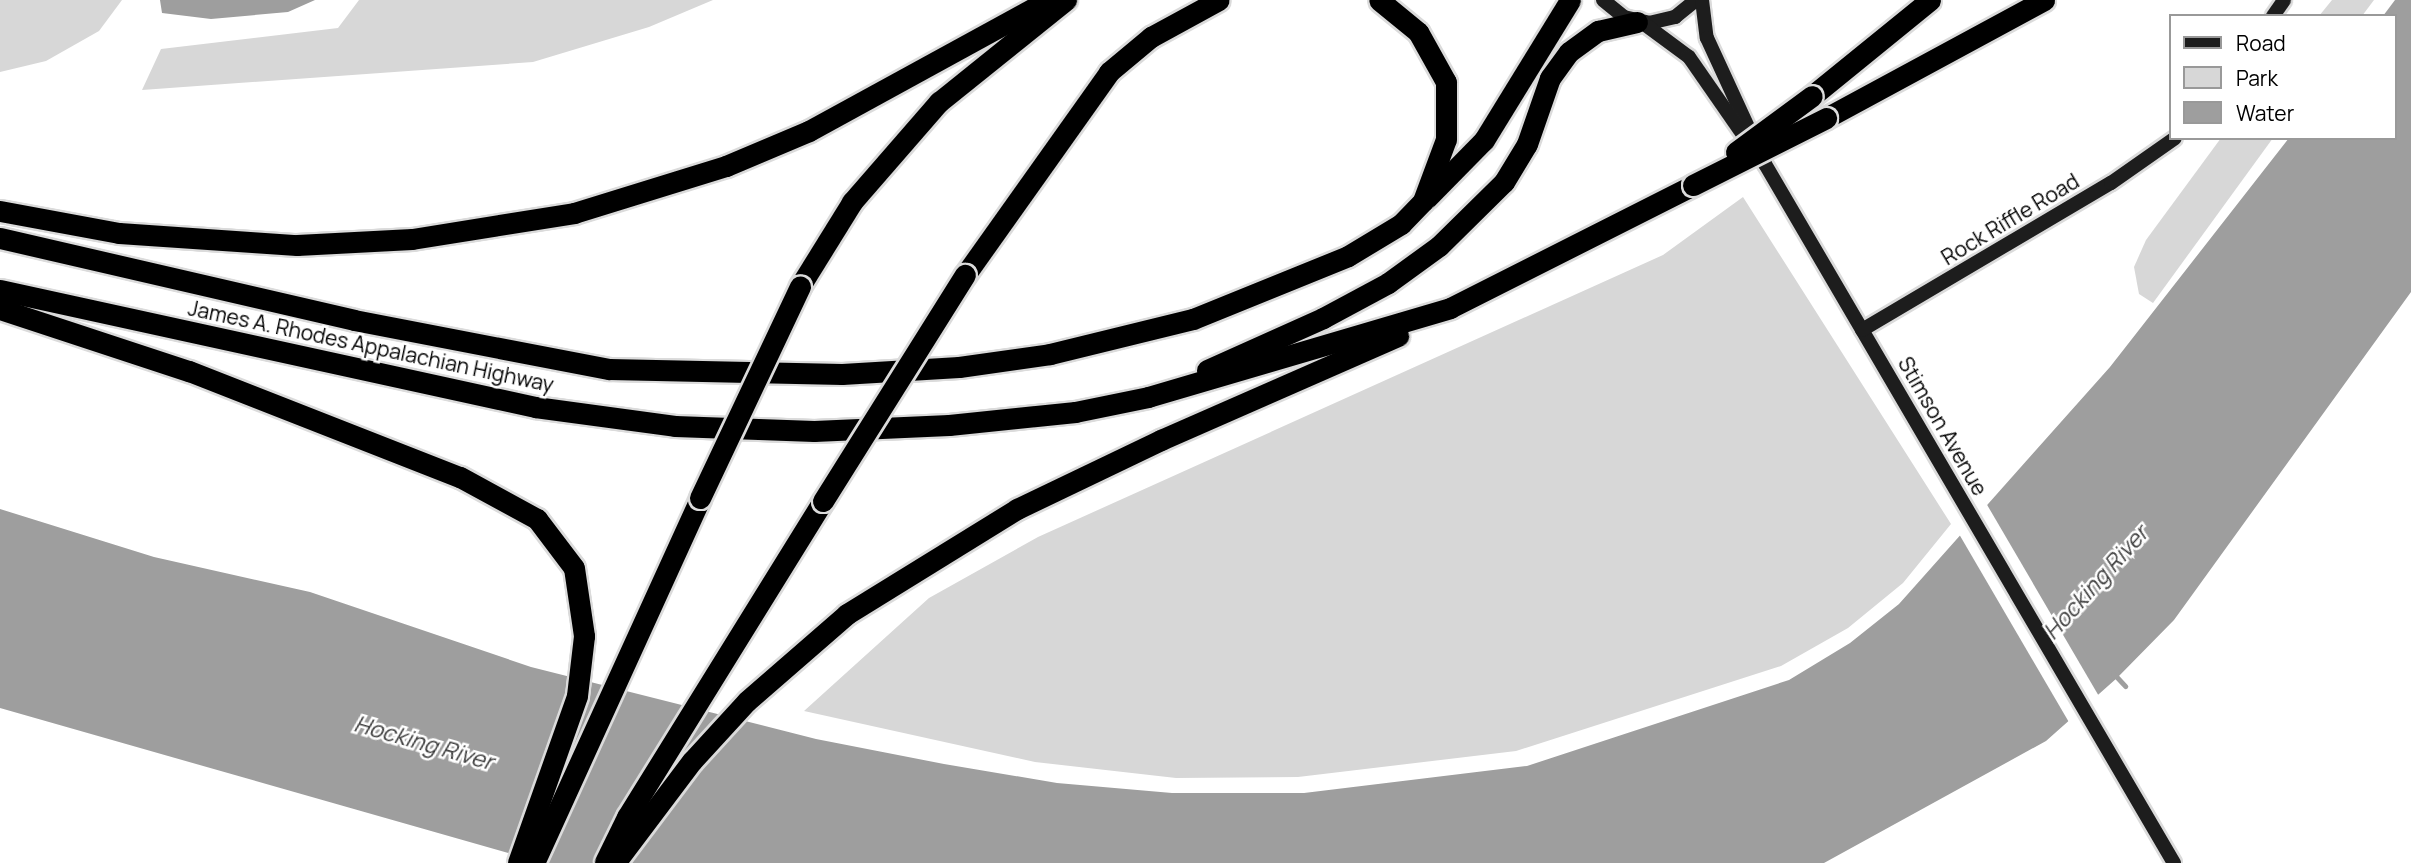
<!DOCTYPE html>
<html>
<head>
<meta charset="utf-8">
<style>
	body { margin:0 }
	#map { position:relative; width:2411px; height:863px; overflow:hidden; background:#fff; font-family:Manrope,sans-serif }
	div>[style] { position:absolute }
	.green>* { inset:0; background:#d7d7d7 }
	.water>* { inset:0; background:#9e9e9e }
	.pier>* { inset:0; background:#fff }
	.stream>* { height:5px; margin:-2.5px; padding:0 2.5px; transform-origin:2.5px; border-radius:2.5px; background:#9e9e9e }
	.roads { filter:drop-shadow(2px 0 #dbdbdb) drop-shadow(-2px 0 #dbdbdb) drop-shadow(0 2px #dbdbdb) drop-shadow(0 -2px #dbdbdb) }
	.secondary>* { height:14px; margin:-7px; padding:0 7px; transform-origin:7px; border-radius:7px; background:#1d1d1d }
	.highway>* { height:21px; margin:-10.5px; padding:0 10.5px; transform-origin:10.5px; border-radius:10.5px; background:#000 }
	.bridges { filter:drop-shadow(2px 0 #dbdbdb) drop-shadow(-2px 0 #dbdbdb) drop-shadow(0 2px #dbdbdb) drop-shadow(0 -2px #dbdbdb) }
	.highway-bridge>* { height:21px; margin:-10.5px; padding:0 10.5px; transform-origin:10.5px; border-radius:10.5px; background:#000 }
	span { translate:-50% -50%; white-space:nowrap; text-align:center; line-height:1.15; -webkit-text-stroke:5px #fff; paint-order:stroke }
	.street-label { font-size:21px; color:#000 }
	.water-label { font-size:23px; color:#3f3f3f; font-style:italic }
	.legend { position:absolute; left:2169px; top:14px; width:228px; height:126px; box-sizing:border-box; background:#fff; border:2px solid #999; margin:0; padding:9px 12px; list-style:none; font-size:21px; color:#000 }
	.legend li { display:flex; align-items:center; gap:14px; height:35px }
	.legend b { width:35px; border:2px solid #999 }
</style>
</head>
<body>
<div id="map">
	<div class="green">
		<i style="clip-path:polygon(0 0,122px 0,99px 31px,46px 61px,0 72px)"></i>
		<i style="clip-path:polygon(359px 0,713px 0,649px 27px,533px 62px,142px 90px,161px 49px,338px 28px)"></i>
		<i style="clip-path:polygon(2332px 0,2374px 0,2362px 16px,2319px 16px)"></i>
		<i style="clip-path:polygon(2221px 138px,2273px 138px,2153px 303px,2139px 294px,2134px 267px,2146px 240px)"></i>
		<i style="clip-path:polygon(1743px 197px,1951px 524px,1903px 583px,1848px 628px,1781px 666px,1516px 751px,1298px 777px,1176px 778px,1035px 762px,804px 711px,929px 598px,1038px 537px,1663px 255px)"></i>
	</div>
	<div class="water">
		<i style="clip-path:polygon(160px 0,315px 0,288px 12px,211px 19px,162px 13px)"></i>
		<i style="clip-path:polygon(2395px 0,2411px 0,2411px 292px,2174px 620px,2117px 678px,2046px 741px,1824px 863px,543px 863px,0 708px,0 509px,154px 557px,310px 592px,531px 667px,816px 739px,944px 764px,1057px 783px,1172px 793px,1304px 793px,1527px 766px,1789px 680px,1850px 643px,1899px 604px,2110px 367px,2289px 138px,2395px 138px,2395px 16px,2383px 16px)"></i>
	</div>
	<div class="pier">
		<i style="clip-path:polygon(1986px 503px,2100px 698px,2070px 724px,1959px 534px)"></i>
	</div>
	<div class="stream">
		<i style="left:2113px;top:673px;width:18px;rotate:47deg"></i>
	</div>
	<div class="roads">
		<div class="secondary">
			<i style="left:1603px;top:0;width:27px;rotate:39deg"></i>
			<i style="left:1624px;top:17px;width:26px;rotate:13deg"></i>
			<i style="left:1649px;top:23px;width:27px;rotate:-13deg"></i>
			<i style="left:1675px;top:17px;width:27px;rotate:-39deg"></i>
			<i style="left:1702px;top:0;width:38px;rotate:83deg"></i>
			<i style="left:1707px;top:38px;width:139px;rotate:65.3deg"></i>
			<i style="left:1765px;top:164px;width:810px;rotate:59.67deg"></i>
			<i style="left:2273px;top:16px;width:19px;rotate:-55deg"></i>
			<i style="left:1643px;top:23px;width:57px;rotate:36.5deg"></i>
			<i style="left:1689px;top:57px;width:112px;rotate:55.2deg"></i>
			<i style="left:1862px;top:330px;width:289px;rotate:-30.6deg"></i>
			<i style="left:2111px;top:183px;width:78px;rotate:-35.1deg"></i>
		</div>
		<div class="highway">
			<i style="left:1812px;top:96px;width:152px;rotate:-39.1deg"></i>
			<i style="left:1826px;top:118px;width:248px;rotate:-28.4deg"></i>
			<i style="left:1427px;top:198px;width:81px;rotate:-45.5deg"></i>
			<i style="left:1484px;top:140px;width:164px;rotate:-58.4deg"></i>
			<i style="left:0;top:211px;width:121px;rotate:10.5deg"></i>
			<i style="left:119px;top:233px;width:178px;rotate:3.9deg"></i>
			<i style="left:297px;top:245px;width:115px;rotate:-3deg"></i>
			<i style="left:412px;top:239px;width:164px;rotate:-9.1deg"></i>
			<i style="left:574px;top:213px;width:159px;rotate:-17.2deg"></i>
			<i style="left:726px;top:166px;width:90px;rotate:-22.9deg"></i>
			<i style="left:809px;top:131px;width:273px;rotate:-28.7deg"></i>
			<i style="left:0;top:238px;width:363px;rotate:13deg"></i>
			<i style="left:354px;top:320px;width:260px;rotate:10.9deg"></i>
			<i style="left:609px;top:369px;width:233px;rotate:1.2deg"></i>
			<i style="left:842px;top:374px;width:117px;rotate:-3.4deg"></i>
			<i style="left:959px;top:367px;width:92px;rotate:-8.1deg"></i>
			<i style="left:1050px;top:354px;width:147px;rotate:-13.8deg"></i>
			<i style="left:1193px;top:319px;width:167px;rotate:-22.1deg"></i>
			<i style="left:1348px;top:256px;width:62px;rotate:-31.1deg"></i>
			<i style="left:1401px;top:224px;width:32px;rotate:-46deg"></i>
			<i style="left:1423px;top:201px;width:66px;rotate:-69.6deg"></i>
			<i style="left:1446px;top:139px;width:57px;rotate:-90deg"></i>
			<i style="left:1446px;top:82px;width:57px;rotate:-119.2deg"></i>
			<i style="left:1418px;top:32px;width:50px;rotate:-140.6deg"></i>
			<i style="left:965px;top:275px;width:249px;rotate:-54.6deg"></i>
			<i style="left:1109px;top:72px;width:55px;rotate:-39.8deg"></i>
			<i style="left:1151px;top:37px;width:77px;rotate:-28.6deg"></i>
			<i style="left:800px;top:286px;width:99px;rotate:-58.2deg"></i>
			<i style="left:852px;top:202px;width:133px;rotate:-49deg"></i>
			<i style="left:939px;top:102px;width:163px;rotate:-38.8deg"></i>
			<i style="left:0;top:290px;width:548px;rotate:12.34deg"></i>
			<i style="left:535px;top:407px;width:141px;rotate:7.7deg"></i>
			<i style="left:675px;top:426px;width:139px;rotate:2.1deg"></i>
			<i style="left:814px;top:431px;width:135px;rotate:-2.5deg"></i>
			<i style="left:949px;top:425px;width:127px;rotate:-5.9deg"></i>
			<i style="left:1075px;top:412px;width:75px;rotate:-11.6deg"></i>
			<i style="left:1148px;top:397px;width:315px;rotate:-16.4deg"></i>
			<i style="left:1450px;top:308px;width:272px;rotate:-26.8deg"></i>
			<i style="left:0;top:309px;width:199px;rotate:18.2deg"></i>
			<i style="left:189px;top:371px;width:291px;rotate:21.4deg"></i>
			<i style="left:460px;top:477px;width:88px;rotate:28.6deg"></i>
			<i style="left:537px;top:519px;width:61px;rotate:52.9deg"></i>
			<i style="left:574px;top:568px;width:69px;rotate:81.6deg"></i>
			<i style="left:584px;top:636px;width:60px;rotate:96.7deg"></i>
			<i style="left:577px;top:696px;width:177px;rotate:109.5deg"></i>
			<i style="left:1207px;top:370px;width:127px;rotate:-24.1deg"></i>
			<i style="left:1323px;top:318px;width:74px;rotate:-28.3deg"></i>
			<i style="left:1388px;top:283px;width:63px;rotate:-36deg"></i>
			<i style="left:1439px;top:246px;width:91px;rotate:-44.6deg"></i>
			<i style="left:1504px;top:182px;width:44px;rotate:-58.8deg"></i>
			<i style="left:1527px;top:144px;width:70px;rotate:-70.8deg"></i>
			<i style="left:1550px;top:78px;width:32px;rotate:-54deg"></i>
			<i style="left:1569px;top:52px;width:36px;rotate:-36deg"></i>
			<i style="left:1598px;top:31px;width:40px;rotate:-13deg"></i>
			<i style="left:605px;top:862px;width:50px;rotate:-63.9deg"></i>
			<i style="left:627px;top:817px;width:372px;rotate:-58.2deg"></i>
			<i style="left:534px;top:863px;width:401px;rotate:-65.5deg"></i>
			<i style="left:615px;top:863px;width:128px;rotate:-53deg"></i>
			<i style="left:692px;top:761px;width:81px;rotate:-47.5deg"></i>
			<i style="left:747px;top:701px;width:133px;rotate:-41deg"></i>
			<i style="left:847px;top:614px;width:200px;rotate:-31.7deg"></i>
			<i style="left:1017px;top:509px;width:160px;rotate:-25.6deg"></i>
			<i style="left:1161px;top:440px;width:259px;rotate:-23.7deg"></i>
		</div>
	</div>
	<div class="bridges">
		<div class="highway-bridge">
			<i style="left:1736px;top:152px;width:94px;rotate:-36.4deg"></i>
			<i style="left:1693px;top:185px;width:149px;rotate:-26.7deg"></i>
			<i style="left:700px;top:498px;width:234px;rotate:-64.7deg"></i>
			<i style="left:823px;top:501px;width:267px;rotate:-57.9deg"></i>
		</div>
	</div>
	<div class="street-label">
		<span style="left:2010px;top:219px;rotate:-31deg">Rock Riffle Road</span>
		<span style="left:371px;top:346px;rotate:12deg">James A. Rhodes Appalachian Highway</span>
		<span style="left:1943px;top:426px;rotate:60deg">Stimson Avenue</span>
	</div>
	<div class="water-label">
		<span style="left:2095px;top:582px;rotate:-48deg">Hocking River</span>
		<span style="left:424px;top:742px;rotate:16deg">Hocking River</span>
	</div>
	<ul class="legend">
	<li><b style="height:9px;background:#1d1d1d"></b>Road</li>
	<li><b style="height:19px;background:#d7d7d7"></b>Park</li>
	<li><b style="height:19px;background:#9e9e9e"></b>Water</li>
	</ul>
</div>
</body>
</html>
